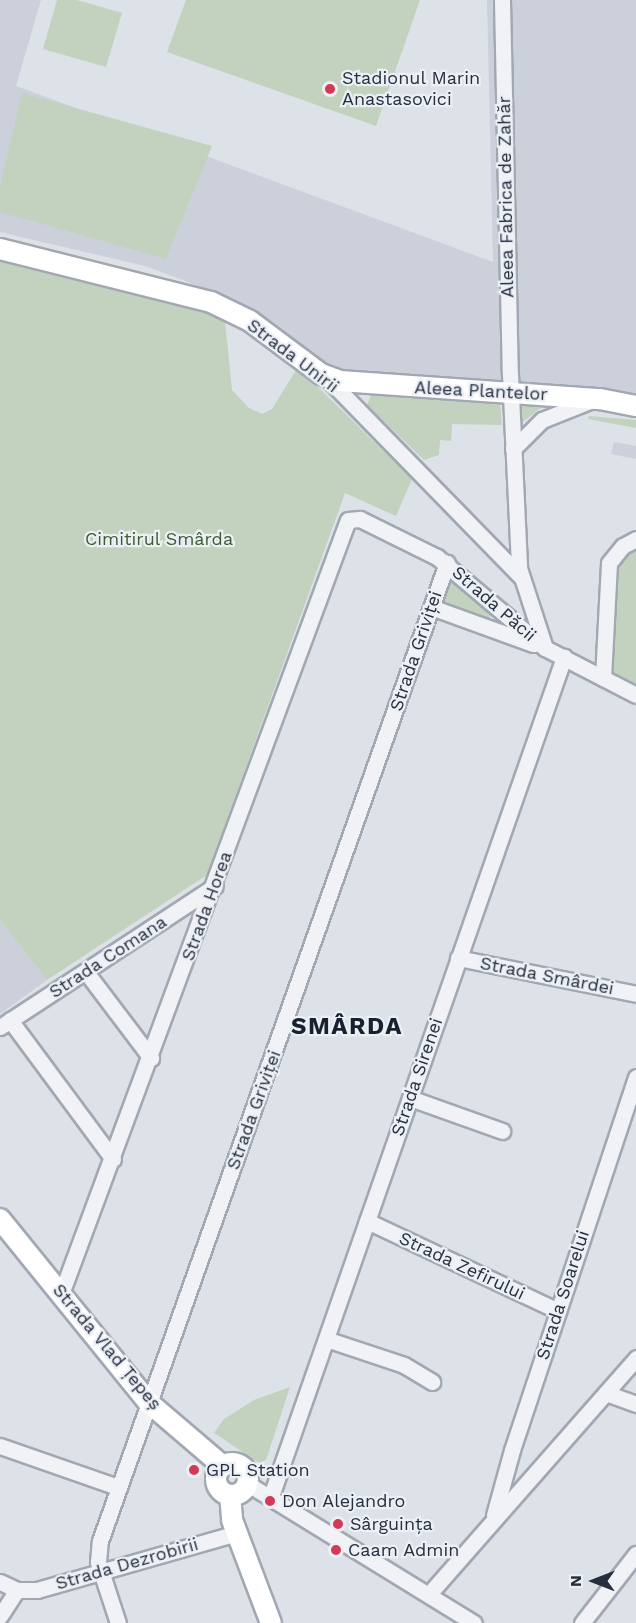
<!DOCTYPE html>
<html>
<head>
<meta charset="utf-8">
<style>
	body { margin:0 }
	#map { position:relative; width:636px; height:1623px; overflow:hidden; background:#dde1e8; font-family:"Work Sans",sans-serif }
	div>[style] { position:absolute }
	.built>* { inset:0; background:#cbd0da }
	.green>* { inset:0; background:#c3d2be }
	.roads { filter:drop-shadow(2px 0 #a2a8b2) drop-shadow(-2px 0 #a2a8b2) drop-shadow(0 2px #a2a8b2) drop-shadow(0 -2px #a2a8b2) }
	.minor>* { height:15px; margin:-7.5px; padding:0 7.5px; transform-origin:7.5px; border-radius:7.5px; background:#f0f2f6 }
	.major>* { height:20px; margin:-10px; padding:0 10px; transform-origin:10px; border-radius:10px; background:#fff }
	.major>.ring { margin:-10px; padding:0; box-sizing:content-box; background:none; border:20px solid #fff; border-radius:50% }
	.dots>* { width:16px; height:16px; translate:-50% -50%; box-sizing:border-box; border:3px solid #ecf0f5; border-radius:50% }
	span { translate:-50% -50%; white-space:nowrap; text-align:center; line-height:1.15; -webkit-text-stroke:4.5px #ecf0f5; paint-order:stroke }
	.poi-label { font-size:18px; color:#262f3f }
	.left { translate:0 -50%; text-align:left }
	.street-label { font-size:18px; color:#262f3f }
	.park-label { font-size:18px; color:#3b5b32 }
	.district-label { font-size:24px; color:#18212f; font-weight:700; letter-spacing:1.5px }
	.north { position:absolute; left:564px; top:1551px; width:60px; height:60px; -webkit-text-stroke:4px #ecf0f5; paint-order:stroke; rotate:270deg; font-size:16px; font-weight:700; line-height:24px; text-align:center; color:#262f3f }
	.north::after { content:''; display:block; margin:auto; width:21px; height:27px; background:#262f3f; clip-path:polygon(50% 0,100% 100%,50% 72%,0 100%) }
</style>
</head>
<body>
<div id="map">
	<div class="built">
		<i style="clip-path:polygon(0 0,41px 0,16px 86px,493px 262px,487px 0,636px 0,636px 396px,325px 371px,276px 328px,239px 304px,183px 280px,145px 266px,0 232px)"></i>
		<i style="clip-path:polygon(614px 442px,636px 446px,636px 459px,611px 454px)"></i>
		<i style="clip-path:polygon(0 920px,47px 980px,0 1014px)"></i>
	</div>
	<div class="green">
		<i style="clip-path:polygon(57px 0,77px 0,122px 13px,106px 67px,43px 49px)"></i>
		<i style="clip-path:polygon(186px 0,420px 0,376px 126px,167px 52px)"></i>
		<i style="clip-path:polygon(22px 93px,212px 146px,166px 259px,0 212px,0 186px)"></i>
		<i style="clip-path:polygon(0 261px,191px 306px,225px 321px,232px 390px,249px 408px,262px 414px,272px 409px,296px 370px,316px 385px,412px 479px,396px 516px,345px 493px,207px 875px,47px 980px,0 920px)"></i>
		<i style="clip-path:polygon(371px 395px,500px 402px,502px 425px,452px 424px,451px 441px,440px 440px,439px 455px,424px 460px,367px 405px)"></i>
		<i style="clip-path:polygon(524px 402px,546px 404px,520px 424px,519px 406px)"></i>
		<i style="clip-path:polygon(589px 416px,636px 420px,636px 428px,588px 419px)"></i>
		<i style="clip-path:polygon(636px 546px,636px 685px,611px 671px,616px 564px)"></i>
		<i style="clip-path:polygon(447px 582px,452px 582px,490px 613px,490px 620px,442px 603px)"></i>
		<i style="clip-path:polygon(290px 1387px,266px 1460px,259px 1463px,214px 1433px,224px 1419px,254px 1400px)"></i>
	</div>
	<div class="roads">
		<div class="minor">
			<i style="left:502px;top:0;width:374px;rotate:88.8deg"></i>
			<i style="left:510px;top:374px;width:194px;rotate:87.3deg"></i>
			<i style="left:519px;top:568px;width:84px;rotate:72deg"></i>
			<i style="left:326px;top:377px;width:278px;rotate:45.7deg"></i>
			<i style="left:513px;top:449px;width:41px;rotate:-45deg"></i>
			<i style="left:542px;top:420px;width:52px;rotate:-21.6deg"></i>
			<i style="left:431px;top:607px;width:109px;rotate:19.9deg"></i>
			<i style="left:603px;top:678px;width:115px;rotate:-87deg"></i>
			<i style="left:609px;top:563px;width:22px;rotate:-51deg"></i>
			<i style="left:623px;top:546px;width:15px;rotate:-28deg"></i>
			<i style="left:458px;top:958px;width:182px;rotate:11.4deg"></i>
			<i style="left:86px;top:972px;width:108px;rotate:52.9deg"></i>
			<i style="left:10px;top:1020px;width:173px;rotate:53.5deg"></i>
			<i style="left:0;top:1027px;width:257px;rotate:-33.3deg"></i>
			<i style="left:410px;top:1098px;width:98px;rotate:19.7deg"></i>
			<i style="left:367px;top:1221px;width:211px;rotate:25.2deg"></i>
			<i style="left:61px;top:1294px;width:825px;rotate:-69.66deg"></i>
			<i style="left:348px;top:520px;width:12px;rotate:-5deg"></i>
			<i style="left:360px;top:519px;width:86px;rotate:26.3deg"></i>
			<i style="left:437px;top:557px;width:141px;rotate:40.1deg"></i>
			<i style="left:545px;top:648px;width:102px;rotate:27.3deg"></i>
			<i style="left:326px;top:1339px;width:82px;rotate:18.4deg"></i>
			<i style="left:404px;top:1365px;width:33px;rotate:31deg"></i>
			<i style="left:606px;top:1393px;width:32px;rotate:20deg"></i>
			<i style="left:0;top:1446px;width:125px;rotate:19.2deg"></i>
			<i style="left:248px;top:1484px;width:265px;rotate:31.6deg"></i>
			<i style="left:271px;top:1496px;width:889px;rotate:-70.75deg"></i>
			<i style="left:494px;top:1515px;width:67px;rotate:-74.5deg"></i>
			<i style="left:512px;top:1450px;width:393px;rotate:-71.6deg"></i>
			<i style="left:0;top:1582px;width:19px;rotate:25deg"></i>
			<i style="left:17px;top:1590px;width:20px"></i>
			<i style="left:37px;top:1590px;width:208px;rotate:-15.9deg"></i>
			<i style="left:429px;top:1594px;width:314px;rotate:-48.7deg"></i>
			<i style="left:0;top:1616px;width:31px;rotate:-57deg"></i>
			<i style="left:118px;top:1623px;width:64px;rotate:-108.2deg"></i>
			<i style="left:98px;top:1562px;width:21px;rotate:-85deg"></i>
			<i style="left:100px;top:1541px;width:1038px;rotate:-70.47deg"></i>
			<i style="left:582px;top:1623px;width:88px;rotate:-52deg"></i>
		</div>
		<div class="major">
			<i style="left:0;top:249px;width:218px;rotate:14.1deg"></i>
			<i style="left:211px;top:302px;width:43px;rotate:26deg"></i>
			<i style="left:250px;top:321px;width:89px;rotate:36.7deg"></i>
			<i style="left:321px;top:374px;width:20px;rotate:20deg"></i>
			<i style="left:340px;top:381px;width:261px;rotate:4deg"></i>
			<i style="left:600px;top:399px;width:37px;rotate:11deg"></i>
			<i style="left:0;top:1219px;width:235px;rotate:51deg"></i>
			<i style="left:148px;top:1402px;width:99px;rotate:40.5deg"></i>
			<i class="ring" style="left:216px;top:1463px;width:12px;height:12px"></i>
			<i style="left:230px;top:1495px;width:25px;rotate:85deg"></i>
			<i style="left:232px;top:1520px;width:110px;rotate:69.3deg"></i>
		</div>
	</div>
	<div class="dots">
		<i style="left:330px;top:89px;background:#d43a55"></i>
		<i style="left:194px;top:1470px;background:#d43a55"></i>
		<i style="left:270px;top:1501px;background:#d43a55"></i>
		<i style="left:338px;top:1524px;background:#d43a55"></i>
		<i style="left:336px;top:1550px;background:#d43a55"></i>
	</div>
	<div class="poi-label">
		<span class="left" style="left:342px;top:89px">Stadionul Marin<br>Anastasovici</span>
		<span class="left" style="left:206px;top:1470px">GPL Station</span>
		<span class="left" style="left:282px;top:1501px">Don Alejandro</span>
		<span class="left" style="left:350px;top:1524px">Sârguința</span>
		<span class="left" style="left:348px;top:1550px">Caam Admin</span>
	</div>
	<div class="street-label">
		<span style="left:506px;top:197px;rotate:-91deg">Aleea Fabrica de Zahăr</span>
		<span style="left:293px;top:356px;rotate:37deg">Strada Unirii</span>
		<span style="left:481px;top:391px;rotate:3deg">Aleea Plantelor</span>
		<span style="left:494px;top:604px;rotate:41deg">Strada Păcii</span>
		<span style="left:416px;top:651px;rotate:-71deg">Strada Griviței</span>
		<span style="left:207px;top:906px;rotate:-70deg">Strada Horea</span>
		<span style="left:108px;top:957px;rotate:-33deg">Strada Comana</span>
		<span style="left:547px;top:976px;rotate:11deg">Strada Smârdei</span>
		<span style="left:417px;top:1077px;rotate:-71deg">Strada Sirenei</span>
		<span style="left:254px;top:1110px;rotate:-70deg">Strada Griviței</span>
		<span style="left:462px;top:1266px;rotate:25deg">Strada Zefirului</span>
		<span style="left:563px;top:1295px;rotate:-72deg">Strada Soarelui</span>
		<span style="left:107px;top:1347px;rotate:50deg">Strada Vlad Țepeș</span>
		<span style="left:127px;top:1564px;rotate:-16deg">Strada Dezrobirii</span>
	</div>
	<div class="park-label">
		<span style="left:159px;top:539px">Cimitirul Smârda</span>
	</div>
	<div class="district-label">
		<span style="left:347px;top:1027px">SMÂRDA</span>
	</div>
	<div class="north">N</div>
</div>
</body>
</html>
